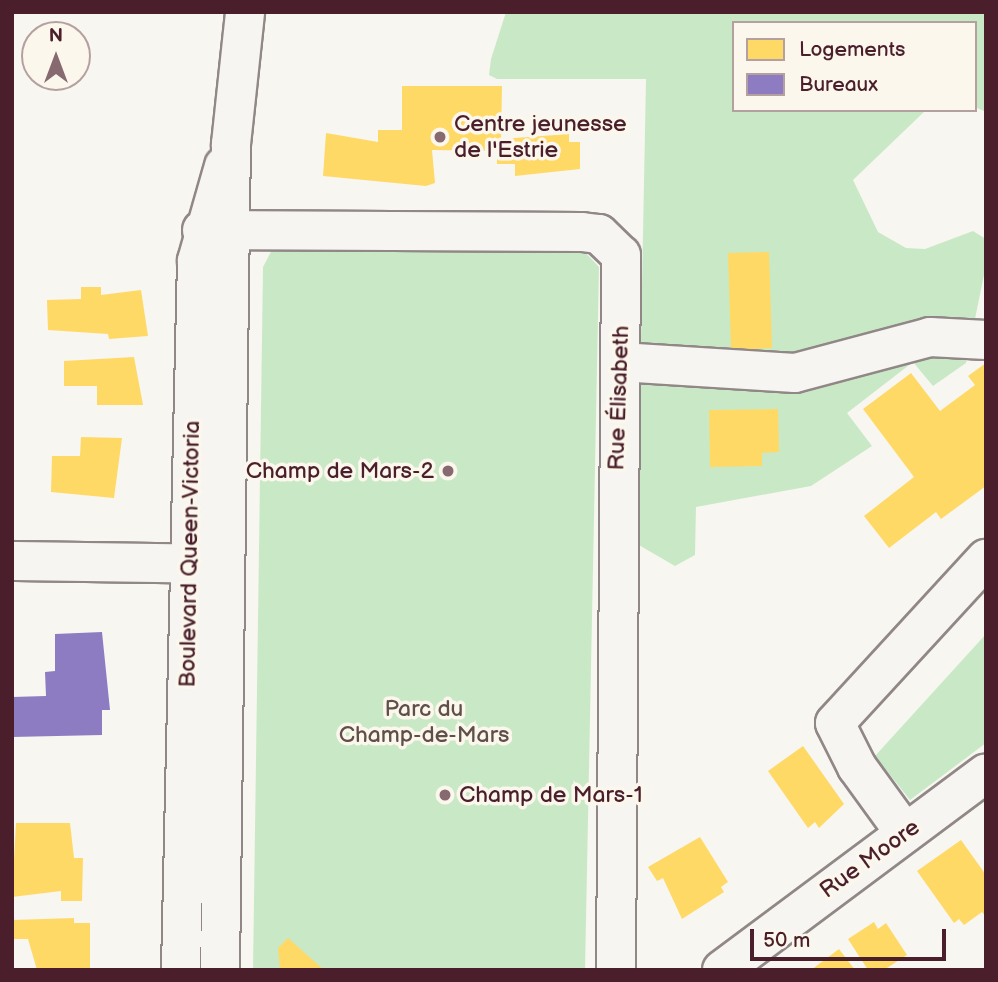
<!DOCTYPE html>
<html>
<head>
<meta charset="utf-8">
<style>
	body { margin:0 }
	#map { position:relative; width:998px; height:982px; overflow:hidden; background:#f8f6f0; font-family:"Balsamiq Sans",sans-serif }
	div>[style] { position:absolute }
	.green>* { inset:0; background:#c9e9c6 }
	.homes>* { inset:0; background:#ffd966 }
	.offices>* { inset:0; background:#8e7cc3 }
	.roads { filter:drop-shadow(2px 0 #918787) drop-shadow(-2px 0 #918787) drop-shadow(0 2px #918787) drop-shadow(0 -2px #918787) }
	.minor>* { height:38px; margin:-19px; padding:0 19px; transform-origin:19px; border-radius:19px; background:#f6f5f1 }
	.major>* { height:38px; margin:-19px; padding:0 19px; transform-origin:19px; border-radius:19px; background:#f6f5f1 }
	.dots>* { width:19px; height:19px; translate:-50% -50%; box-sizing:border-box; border:4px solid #fbf7ec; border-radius:50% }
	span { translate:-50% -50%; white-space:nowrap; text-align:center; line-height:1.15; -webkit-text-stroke:7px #fbf7ec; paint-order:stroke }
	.poi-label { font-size:23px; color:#4a1f2b }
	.left { translate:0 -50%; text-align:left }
	.right { translate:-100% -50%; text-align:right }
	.street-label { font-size:23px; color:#4a1f2b }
	.park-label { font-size:23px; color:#604f49 }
	.frame { position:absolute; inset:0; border:14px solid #4a1f2b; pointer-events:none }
	.legend { position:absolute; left:732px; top:21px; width:245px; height:91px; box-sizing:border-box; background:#fbf7ec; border:2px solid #b4a19f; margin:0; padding:9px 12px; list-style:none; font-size:21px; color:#4a1f2b }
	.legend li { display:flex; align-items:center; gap:14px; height:35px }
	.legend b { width:35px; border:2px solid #b4a19f }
	.north { position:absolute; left:21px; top:21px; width:70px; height:70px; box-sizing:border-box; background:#fbf7ec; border:2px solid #b4a19f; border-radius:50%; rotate:0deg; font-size:19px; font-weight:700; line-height:28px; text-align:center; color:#4a1f2b }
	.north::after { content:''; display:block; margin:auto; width:24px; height:32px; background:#876a70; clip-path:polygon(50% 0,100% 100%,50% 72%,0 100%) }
	.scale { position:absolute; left:750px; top:929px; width:196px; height:32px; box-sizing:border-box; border:4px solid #4a1f2b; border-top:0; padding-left:9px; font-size:21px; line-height:24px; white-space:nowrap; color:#4a1f2b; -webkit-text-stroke:5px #fbf7ec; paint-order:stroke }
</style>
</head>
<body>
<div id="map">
	<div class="green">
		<i style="clip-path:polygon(506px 12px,986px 13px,986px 112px,975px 107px,975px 23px,734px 23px,734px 110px,926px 110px,853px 180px,878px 232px,906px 248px,925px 249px,973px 231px,986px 239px,986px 265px,966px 363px,933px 386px,913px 362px,847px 413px,872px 446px,811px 486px,696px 507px,695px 555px,675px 566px,637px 544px,646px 79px,497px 79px,489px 75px,491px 59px)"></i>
		<i style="clip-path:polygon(274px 246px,583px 250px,599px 267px,585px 970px,253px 970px,263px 267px)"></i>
		<i style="clip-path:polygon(986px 634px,986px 743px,910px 800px,875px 756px)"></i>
	</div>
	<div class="homes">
		<i style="clip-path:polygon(402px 86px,502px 86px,501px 139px,569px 134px,569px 142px,580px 142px,580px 169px,515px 176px,515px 164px,497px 164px,497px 151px,432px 150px,435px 183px,426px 186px,323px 176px,326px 133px,378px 142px,378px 130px,402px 130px)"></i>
		<i style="clip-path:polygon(769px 252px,772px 348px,731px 350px,728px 253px)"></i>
		<i style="clip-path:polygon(81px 287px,101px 287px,101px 295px,141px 290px,148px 336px,109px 339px,108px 334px,48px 330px,47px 300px,81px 299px)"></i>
		<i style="clip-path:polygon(134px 357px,143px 405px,97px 405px,97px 386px,64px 386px,64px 361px)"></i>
		<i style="clip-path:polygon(986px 363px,986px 486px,941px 519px,936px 512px,889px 548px,864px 516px,914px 477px,863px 409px,911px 373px,940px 411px,975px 385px,968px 376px)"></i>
		<i style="clip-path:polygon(778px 409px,779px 452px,762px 453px,762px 466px,710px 467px,709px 410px)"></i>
		<i style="clip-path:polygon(81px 437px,122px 438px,114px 498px,51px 492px,52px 456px,80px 456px)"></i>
		<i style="clip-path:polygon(803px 746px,844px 804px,819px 828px,815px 822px,808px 828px,768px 771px)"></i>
		<i style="clip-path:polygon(16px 823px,70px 823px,74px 858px,83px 858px,82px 901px,61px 901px,61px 891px,12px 897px)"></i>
		<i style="clip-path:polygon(700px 837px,728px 882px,721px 887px,724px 892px,682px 919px,663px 878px,657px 881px,648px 867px)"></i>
		<i style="clip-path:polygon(961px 840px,986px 875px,986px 917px,982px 912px,964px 925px,959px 919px,954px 923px,917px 871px)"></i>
		<i style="clip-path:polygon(74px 918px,74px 923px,90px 923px,90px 970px,37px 970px,28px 939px,12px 939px,12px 920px)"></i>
		<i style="clip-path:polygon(874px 922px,878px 929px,886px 923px,907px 955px,884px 970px,868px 970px,848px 939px)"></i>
		<i style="clip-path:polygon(288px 938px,324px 970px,280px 970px,278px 948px)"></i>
		<i style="clip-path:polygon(839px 949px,855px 970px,811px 970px)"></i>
	</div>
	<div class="offices">
		<i style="clip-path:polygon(102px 632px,110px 710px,102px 710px,102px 735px,12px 737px,12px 697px,46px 696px,45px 672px,55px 671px,55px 634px)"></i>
	</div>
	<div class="roads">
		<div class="minor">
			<i style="left:202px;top:230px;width:380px;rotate:0.3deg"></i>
			<i style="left:582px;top:232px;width:17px;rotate:7deg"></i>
			<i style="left:599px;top:234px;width:30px;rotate:44deg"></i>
			<i style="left:621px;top:255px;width:715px;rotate:90.4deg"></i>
			<i style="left:620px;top:362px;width:175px;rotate:3.6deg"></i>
			<i style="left:795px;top:373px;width:140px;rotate:-14.9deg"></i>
			<i style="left:930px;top:337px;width:56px;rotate:3.1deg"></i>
			<i style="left:12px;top:561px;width:212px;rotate:0.8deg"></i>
			<i style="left:905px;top:833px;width:82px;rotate:-126deg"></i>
			<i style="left:857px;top:767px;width:49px;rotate:-116.6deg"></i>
			<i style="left:835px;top:723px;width:223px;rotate:-47.4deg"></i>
			<i style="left:722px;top:970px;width:329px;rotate:-36.7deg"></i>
		</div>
		<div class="major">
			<i style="left:181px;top:970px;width:709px;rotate:-88.71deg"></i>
			<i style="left:197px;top:261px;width:99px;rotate:-74.1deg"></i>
			<i style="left:220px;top:970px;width:826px;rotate:-89.24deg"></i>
			<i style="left:231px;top:144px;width:133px;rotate:-83.9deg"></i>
		</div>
	</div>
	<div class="dots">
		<i style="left:440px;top:137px;background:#876a70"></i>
		<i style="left:448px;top:471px;background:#876a70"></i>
		<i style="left:445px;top:795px;background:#876a70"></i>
	</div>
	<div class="poi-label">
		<span class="left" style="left:454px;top:137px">Centre jeunesse<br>de l'Estrie</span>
		<span class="right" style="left:434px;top:471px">Champ de Mars-2</span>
		<span class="left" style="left:459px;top:795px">Champ de Mars-1</span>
	</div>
	<div class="street-label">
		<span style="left:619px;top:398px;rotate:-88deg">Rue Élisabeth</span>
		<span style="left:190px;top:554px;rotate:-89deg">Boulevard Queen-Victoria</span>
		<span style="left:870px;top:859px;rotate:-36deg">Rue Moore</span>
	</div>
	<div class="park-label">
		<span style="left:424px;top:722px">Parc du<br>Champ-de-Mars</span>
	</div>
	<div class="frame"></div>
	<ul class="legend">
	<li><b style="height:19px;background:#ffd966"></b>Logements</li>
	<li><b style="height:19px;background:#8e7cc3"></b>Bureaux</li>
	</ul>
	<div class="north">N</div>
	<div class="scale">50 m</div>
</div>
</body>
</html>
